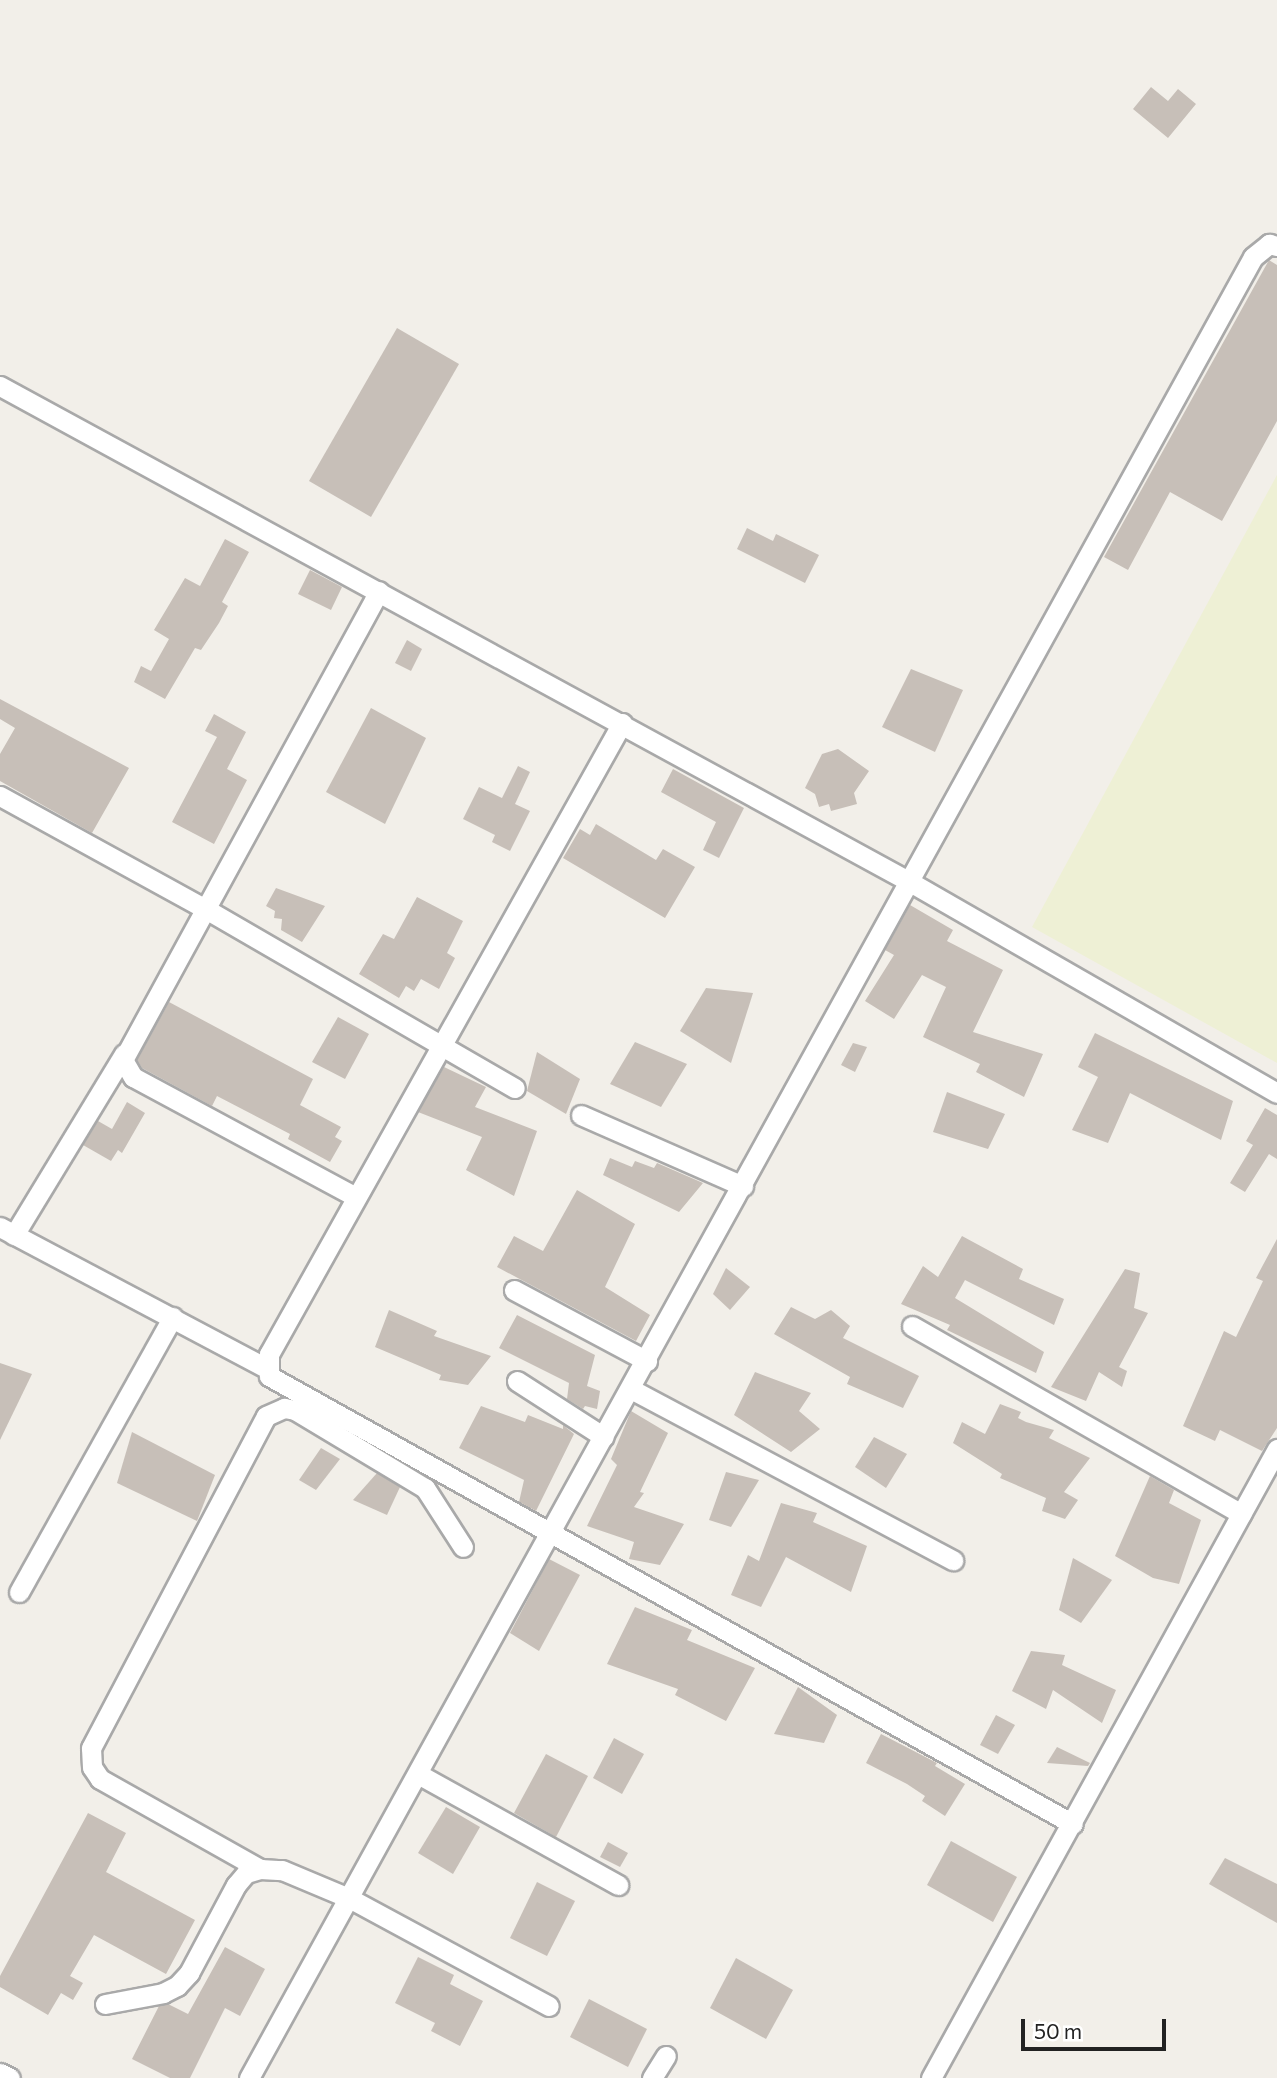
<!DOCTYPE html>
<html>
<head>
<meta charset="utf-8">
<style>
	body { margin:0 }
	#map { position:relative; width:1277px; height:2078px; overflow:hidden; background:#f2efe9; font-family:Commissioner,sans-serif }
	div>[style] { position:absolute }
	.farmland>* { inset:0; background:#eef0d5 }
	.building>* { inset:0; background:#c7bfb8 }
	.roads { filter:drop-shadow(2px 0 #a9a9a9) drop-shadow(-2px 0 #a9a9a9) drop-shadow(0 2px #a9a9a9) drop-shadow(0 -2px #a9a9a9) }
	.minor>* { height:19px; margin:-9.5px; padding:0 9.5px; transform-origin:9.5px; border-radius:9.5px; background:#fff }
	span { translate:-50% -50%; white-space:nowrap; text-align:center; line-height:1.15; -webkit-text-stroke:5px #fff; paint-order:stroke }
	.scale { position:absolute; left:1021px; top:2019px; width:145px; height:32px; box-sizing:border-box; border:4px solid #222; border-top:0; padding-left:9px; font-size:21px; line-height:24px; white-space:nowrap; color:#222; -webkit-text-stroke:5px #fff; paint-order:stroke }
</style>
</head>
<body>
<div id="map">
	<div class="farmland">
		<i style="clip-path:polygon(1277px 475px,1277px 1063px,1032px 927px)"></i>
	</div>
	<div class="building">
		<i style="clip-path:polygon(1151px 87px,1168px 101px,1178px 89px,1196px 104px,1168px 138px,1133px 109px)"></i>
		<i style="clip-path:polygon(1269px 260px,1277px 265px,1277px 421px,1222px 521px,1170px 492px,1128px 570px,1104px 557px)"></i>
		<i style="clip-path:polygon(397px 328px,459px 364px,371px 517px,309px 481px)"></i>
		<i style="clip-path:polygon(747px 528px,773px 541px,776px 534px,819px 555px,805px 583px,737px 549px)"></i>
		<i style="clip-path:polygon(225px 539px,249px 552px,222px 602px,228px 606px,219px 623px,201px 650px,195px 648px,165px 699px,134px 682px,141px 666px,151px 671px,169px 639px,154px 630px,185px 578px,200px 586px)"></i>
		<i style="clip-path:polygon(310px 570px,342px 587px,331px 610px,298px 594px)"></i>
		<i style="clip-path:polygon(407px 640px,422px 649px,411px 671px,395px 663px)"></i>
		<i style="clip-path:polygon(911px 669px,963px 690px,935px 752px,882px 727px)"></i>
		<i style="clip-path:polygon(0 699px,129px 768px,92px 833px,0 781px,0 754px,15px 728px,0 719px)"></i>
		<i style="clip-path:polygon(371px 708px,426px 738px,385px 824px,326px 792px)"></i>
		<i style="clip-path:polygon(214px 714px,246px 732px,227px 769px,247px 780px,214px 844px,172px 822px,217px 737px,205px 731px)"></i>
		<i style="clip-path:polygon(838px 749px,869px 771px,854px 793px,857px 804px,831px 811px,829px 804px,819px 807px,815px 794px,805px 788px,822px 754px)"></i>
		<i style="clip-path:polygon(518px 766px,530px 772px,515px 804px,530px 811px,510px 851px,492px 842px,495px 835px,463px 819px,479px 787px,502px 798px)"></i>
		<i style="clip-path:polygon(673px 769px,744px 808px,719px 858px,703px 850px,716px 822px,661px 792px)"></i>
		<i style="clip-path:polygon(596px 824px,656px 860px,663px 849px,695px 867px,665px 918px,563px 858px,580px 829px,590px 835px)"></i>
		<i style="clip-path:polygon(276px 888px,325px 906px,302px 942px,281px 930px,282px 919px,274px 918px,275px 911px,266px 906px)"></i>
		<i style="clip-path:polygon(417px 897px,463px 921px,447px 953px,455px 958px,439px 989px,421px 979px,414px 991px,406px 986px,399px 998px,359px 974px,383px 934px,394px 939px)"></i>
		<i style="clip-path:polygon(910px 905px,953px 930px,947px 941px,1003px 970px,973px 1032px,1043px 1054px,1024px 1097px,976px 1072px,980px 1064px,923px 1037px,946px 987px,922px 975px,894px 1019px,865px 1001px,894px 955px,885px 950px)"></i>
		<i style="clip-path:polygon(706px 988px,753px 993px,731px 1063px,680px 1031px)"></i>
		<i style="clip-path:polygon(169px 1002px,313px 1079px,300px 1105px,341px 1127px,335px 1137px,342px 1141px,330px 1162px,288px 1139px,290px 1134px,217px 1096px,212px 1106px,142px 1068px,137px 1060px)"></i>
		<i style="clip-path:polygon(338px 1017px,369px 1034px,345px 1079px,312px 1062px)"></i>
		<i style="clip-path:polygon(1095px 1033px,1233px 1101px,1221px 1140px,1130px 1093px,1108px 1143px,1072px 1130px,1098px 1077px,1078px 1067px)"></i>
		<i style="clip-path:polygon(635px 1042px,687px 1064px,661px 1107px,610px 1084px)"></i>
		<i style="clip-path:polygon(853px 1043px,867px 1047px,855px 1072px,841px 1065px)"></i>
		<i style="clip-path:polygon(537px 1052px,580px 1079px,566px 1114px,527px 1091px)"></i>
		<i style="clip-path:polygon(444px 1067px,486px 1087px,475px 1107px,537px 1131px,514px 1196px,466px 1170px,482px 1137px,418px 1112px)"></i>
		<i style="clip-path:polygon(947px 1092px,1005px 1114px,988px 1149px,933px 1132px)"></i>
		<i style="clip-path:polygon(127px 1102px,145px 1113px,122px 1153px,118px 1150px,111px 1161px,83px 1145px,98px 1121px,112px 1129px)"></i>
		<i style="clip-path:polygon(1265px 1108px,1277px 1115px,1277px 1159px,1269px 1154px,1245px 1192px,1230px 1183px,1253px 1145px,1246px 1141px)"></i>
		<i style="clip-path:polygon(610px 1158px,632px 1167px,635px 1161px,654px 1168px,657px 1163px,703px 1183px,679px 1212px,603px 1175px)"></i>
		<i style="clip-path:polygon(577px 1190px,635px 1224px,605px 1287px,650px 1315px,636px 1341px,497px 1267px,514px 1236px,543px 1251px)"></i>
		<i style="clip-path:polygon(962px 1236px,1023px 1269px,1019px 1279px,1064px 1299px,1054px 1325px,965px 1280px,955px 1298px,1044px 1352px,1036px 1373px,947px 1330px,950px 1325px,901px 1304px,923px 1266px,938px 1277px)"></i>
		<i style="clip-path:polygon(1277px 1239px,1277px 1428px,1262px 1451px,1220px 1430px,1215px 1441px,1183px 1426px,1224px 1331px,1236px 1337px,1263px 1281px,1256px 1278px)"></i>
		<i style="clip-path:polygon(726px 1268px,750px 1287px,730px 1310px,713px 1294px)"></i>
		<i style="clip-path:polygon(1125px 1269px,1140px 1273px,1134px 1308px,1148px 1313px,1119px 1367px,1127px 1371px,1122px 1387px,1099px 1372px,1086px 1401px,1051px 1387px)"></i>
		<i style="clip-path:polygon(791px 1307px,815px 1319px,831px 1310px,850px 1326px,843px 1338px,919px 1376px,903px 1408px,847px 1384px,850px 1377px,774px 1334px)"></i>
		<i style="clip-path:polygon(389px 1310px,437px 1331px,434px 1336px,491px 1356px,468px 1385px,439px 1380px,441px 1375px,375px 1347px)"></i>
		<i style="clip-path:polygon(517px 1315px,595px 1355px,587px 1386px,600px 1391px,597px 1409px,585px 1406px,583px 1409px,567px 1399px,569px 1383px,499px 1348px)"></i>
		<i style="clip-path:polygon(0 1363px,32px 1374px,0 1440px)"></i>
		<i style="clip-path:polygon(755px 1372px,811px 1393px,799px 1411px,820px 1429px,791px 1452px,734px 1415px)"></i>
		<i style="clip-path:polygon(1000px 1404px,1021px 1412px,1018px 1418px,1026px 1422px,1054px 1430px,1049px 1438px,1090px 1458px,1064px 1492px,1078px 1500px,1065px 1519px,1042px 1511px,1046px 1498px,1000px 1478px,1002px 1474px,953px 1443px,962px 1422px,985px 1434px)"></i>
		<i style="clip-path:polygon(481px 1406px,525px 1422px,528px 1415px,563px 1429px,563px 1425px,574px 1434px,536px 1511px,519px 1502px,524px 1480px,459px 1448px)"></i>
		<i style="clip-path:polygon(631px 1411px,668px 1433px,640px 1492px,644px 1493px,634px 1507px,684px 1524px,660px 1565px,629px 1559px,634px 1542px,587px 1526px,617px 1465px,611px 1459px)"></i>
		<i style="clip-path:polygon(132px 1432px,215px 1475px,197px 1521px,117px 1483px)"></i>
		<i style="clip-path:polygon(874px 1437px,907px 1454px,886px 1488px,855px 1467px)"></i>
		<i style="clip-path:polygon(321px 1448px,340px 1459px,316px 1490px,299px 1480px)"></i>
		<i style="clip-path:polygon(726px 1472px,759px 1480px,731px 1527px,709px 1520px)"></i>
		<i style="clip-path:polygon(377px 1473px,400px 1487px,387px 1515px,353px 1500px)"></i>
		<i style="clip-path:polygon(1150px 1476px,1174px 1490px,1169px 1503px,1201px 1520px,1179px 1584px,1153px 1578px,1115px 1556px)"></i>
		<i style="clip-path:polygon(781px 1503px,817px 1513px,813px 1522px,867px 1546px,851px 1592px,786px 1557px,761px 1607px,731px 1595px,748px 1555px,759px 1561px)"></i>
		<i style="clip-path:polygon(1073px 1558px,1112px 1580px,1081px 1623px,1059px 1610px)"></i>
		<i style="clip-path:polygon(549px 1559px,580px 1575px,539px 1651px,510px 1633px)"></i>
		<i style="clip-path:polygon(635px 1607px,692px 1630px,687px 1640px,755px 1668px,726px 1721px,675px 1695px,678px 1689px,607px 1664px)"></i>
		<i style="clip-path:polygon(1031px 1651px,1065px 1655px,1062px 1665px,1116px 1690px,1102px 1723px,1053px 1690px,1046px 1709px,1012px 1691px)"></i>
		<i style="clip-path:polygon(798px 1687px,837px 1715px,824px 1743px,774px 1734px)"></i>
		<i style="clip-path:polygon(996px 1715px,1015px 1725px,998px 1754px,980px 1745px)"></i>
		<i style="clip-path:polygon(881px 1734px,937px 1763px,935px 1766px,965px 1784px,945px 1816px,922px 1801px,925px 1796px,907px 1784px,866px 1763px)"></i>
		<i style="clip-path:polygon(614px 1738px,644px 1754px,622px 1794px,593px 1778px)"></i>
		<i style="clip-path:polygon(1057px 1747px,1090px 1763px,1088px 1766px,1047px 1763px)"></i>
		<i style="clip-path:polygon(546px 1754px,588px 1776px,556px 1837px,514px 1813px)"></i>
		<i style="clip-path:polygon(446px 1807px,480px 1827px,453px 1874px,418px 1853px)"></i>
		<i style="clip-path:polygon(88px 1813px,126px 1833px,106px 1872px,195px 1920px,166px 1974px,94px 1935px,70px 1976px,83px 1983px,73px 2000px,61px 1993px,48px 2015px,0 1987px,0 1976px)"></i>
		<i style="clip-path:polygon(951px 1841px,1017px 1877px,993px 1922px,927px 1885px)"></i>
		<i style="clip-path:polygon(608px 1842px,628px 1853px,620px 1867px,600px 1857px)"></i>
		<i style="clip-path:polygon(1225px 1858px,1277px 1884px,1277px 1923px,1209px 1884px)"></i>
		<i style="clip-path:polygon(537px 1882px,575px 1901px,547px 1956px,510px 1938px)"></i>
		<i style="clip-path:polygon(225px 1947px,265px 1969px,240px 2016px,225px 2008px,190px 2078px,170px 2078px,132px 2059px,159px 2006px,168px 2004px,188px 2014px)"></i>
		<i style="clip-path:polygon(418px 1957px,454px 1975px,450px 1984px,483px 2001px,460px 2046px,431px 2031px,435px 2023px,395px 2003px)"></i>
		<i style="clip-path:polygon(736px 1958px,793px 1990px,766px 2039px,710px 2008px)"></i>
		<i style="clip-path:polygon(589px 1999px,647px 2029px,628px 2067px,570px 2037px)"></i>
	</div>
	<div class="roads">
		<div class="minor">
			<i style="left:0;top:386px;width:1036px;rotate:28.59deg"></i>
			<i style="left:910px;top:882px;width:423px;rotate:29.9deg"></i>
			<i style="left:622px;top:723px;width:723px;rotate:119.22deg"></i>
			<i style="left:269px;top:1354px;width:22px;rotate:90deg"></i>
			<i style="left:269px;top:1376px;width:920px;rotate:29.13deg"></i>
			<i style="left:0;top:796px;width:233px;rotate:28.8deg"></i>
			<i style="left:204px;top:908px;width:359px;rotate:30.1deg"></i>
			<i style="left:581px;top:1115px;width:177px;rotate:23.7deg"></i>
			<i style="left:356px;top:1197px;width:253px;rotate:-151.7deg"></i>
			<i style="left:133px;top:1077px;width:20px;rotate:-120deg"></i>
			<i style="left:123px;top:1060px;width:534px;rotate:-61.37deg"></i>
			<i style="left:0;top:1227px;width:301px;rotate:27.9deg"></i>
			<i style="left:14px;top:1235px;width:212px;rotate:-58.7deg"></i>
			<i style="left:514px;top:1290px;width:151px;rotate:28.1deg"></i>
			<i style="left:912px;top:1326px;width:379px;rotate:29.7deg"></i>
			<i style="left:517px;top:1381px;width:103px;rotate:32.8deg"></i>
			<i style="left:631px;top:1389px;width:365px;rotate:28deg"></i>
			<i style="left:19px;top:1592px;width:315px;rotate:-60.8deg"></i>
			<i style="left:418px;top:1774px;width:229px;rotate:29deg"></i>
			<i style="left:260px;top:1869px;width:184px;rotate:-150.6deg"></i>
			<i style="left:100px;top:1779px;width:14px;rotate:-124deg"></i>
			<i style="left:92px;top:1767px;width:19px;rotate:-93deg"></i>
			<i style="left:91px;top:1748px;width:375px;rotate:-62.2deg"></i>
			<i style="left:266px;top:1416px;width:20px;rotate:-24deg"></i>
			<i style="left:284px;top:1408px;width:11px;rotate:10deg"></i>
			<i style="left:295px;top:1410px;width:152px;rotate:31deg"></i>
			<i style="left:425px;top:1488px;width:70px;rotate:57.2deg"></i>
			<i style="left:105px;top:2004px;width:59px;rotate:-10.7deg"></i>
			<i style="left:163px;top:1993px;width:16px;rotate:-27deg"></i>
			<i style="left:177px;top:1986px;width:18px;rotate:-47deg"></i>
			<i style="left:189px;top:1973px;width:100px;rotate:-61.9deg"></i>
			<i style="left:236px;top:1885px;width:16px;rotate:-50deg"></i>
			<i style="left:246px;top:1873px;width:15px;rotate:-16deg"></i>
			<i style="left:260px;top:1869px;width:22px;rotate:3deg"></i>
			<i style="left:282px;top:1870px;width:73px;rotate:22.7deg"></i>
			<i style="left:349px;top:1898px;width:227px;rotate:28.4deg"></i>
			<i style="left:0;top:2073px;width:11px;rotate:27deg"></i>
			<i style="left:249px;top:2078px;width:2079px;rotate:-61.13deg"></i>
			<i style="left:1253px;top:257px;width:21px;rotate:-39deg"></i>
			<i style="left:1269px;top:244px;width:8px;rotate:14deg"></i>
			<i style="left:652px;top:2078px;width:26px;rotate:-58deg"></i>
			<i style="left:931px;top:2078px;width:718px;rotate:-61.19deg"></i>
		</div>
	</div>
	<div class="scale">50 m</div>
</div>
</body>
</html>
